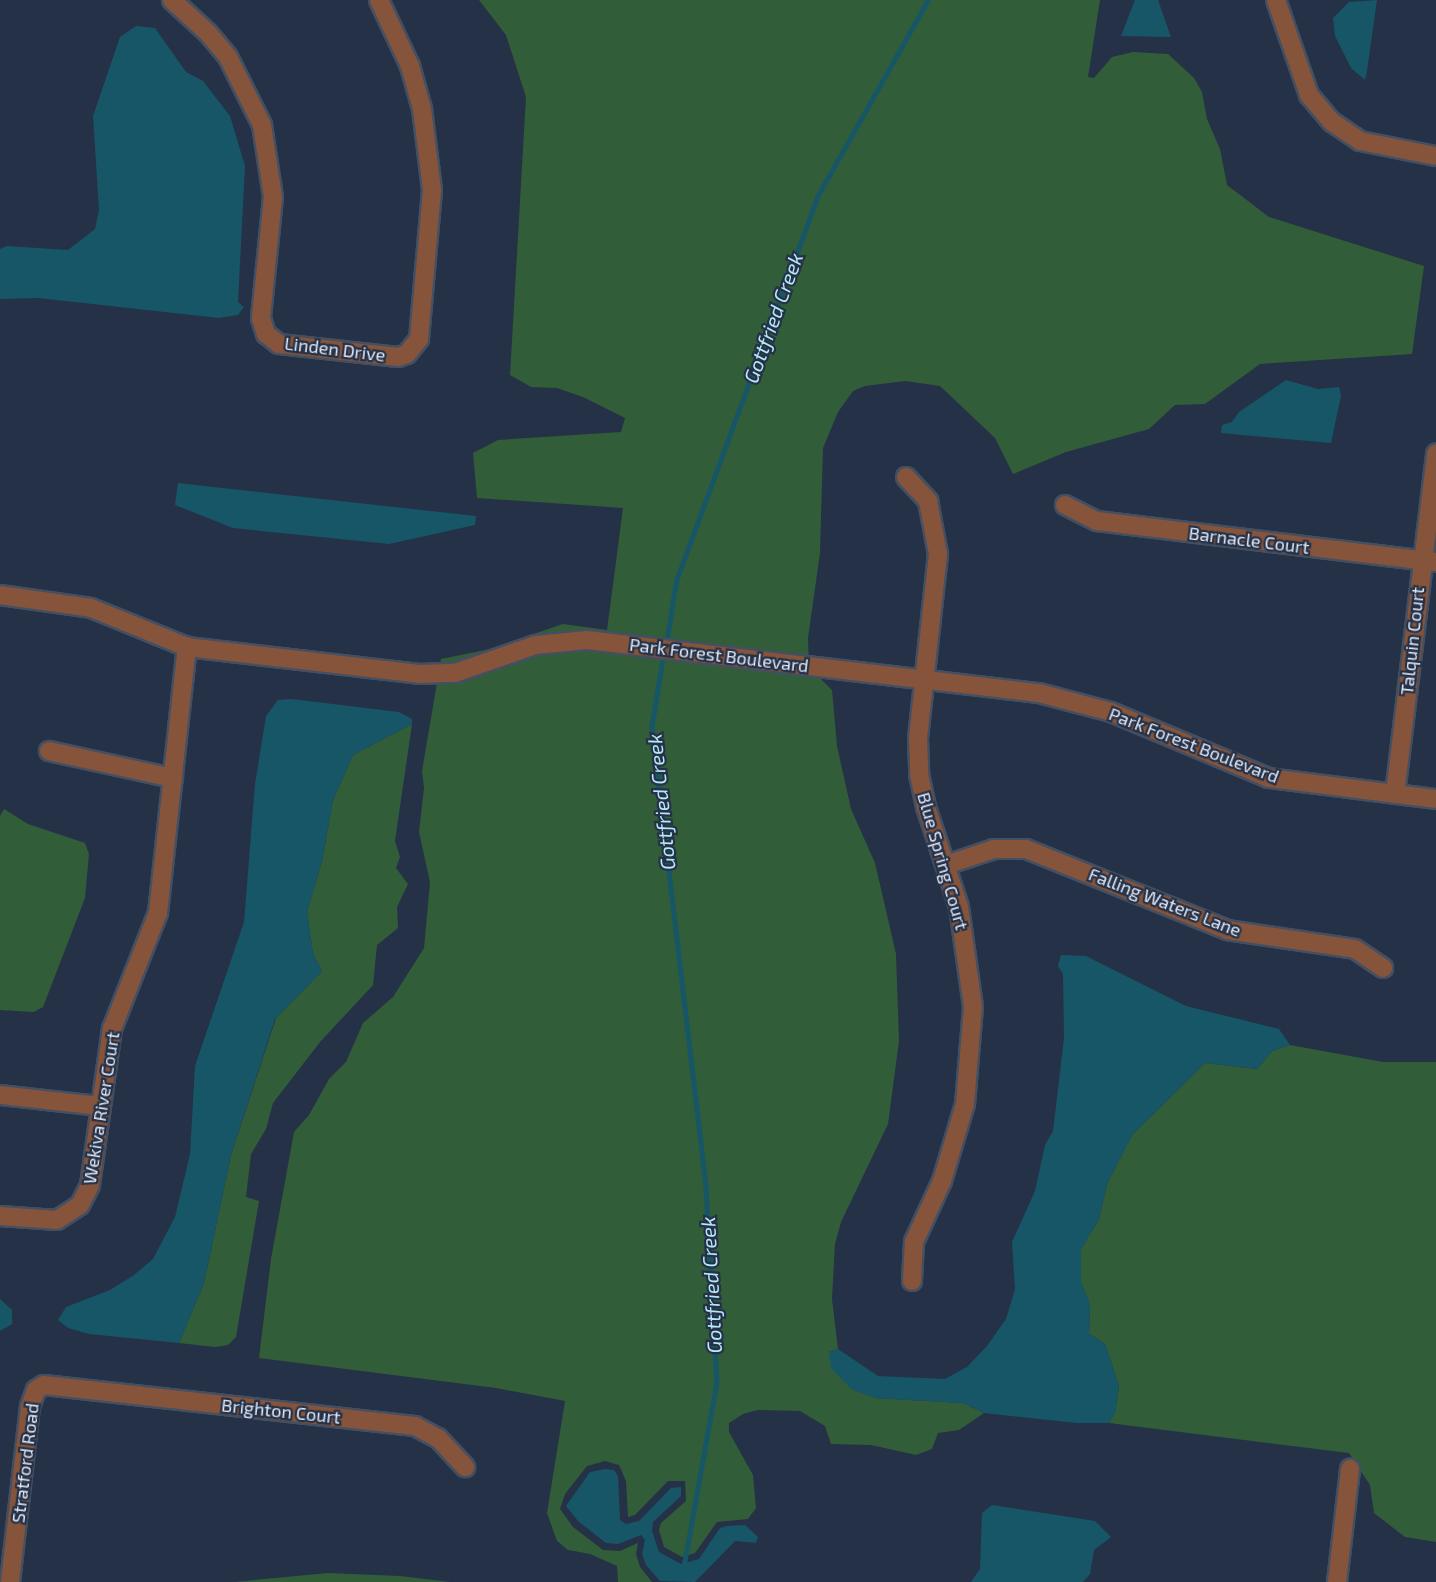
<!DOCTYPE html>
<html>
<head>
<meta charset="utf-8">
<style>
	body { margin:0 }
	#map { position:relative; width:1436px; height:1582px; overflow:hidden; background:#253147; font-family:"Exo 2",sans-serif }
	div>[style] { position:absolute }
	.green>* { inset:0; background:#325d39 }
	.water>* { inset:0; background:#175667 }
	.stream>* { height:4.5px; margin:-2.25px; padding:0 2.25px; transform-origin:2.25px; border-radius:2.25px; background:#175667 }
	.roads { filter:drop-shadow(2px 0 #434f63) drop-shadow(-2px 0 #434f63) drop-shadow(0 2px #434f63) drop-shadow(0 -2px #434f63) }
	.minor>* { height:18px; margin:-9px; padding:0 9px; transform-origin:9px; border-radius:9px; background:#86543a }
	span { translate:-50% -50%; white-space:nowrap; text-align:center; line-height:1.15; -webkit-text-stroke:4.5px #253147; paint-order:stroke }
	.street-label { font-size:18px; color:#e2eaf9 }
	.water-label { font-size:20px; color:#b5e8f8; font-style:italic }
</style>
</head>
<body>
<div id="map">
	<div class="green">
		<i style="clip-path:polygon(479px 0,1100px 0,1088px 77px,1094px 78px,1112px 57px,1133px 52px,1168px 54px,1194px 78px,1202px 92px,1207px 119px,1220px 149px,1227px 185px,1269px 217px,1424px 266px,1412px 354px,1260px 364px,1205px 404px,1175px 405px,1149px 429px,1066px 452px,1013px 474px,995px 438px,940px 386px,905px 381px,865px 386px,853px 391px,838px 412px,823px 448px,820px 553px,808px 638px,809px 667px,832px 690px,837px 746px,851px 809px,875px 863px,896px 954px,899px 1041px,888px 1124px,841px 1222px,835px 1244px,832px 1299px,838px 1349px,829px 1352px,874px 1398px,963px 1403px,984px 1413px,959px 1430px,938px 1433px,932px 1449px,916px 1455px,871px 1445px,831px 1444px,825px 1426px,800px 1411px,758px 1410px,743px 1414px,729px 1423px,729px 1432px,753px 1475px,756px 1508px,748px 1519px,717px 1522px,695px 1553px,682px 1557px,664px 1547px,659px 1530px,661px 1523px,686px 1501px,685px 1481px,668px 1481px,635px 1515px,628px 1517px,626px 1481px,619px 1465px,605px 1461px,587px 1466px,565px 1494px,560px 1509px,573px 1527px,603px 1550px,620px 1551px,638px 1543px,636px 1554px,640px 1567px,652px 1582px,618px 1582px,617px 1566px,590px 1554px,568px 1550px,557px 1541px,547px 1513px,565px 1401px,496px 1388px,259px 1358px,271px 1259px,294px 1132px,309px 1115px,329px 1079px,346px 1062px,363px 1023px,393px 997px,424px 948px,430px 882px,419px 832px,424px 788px,422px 771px,441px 659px,490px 649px,563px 624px,607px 630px,623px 508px,477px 498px,473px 453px,498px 440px,621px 432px,625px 418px,583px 397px,557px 388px,531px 387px,510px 375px,526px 97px,506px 35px)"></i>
		<i style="clip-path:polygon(412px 724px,395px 841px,400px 857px,396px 868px,408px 884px,397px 907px,398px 928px,377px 945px,373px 985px,320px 1042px,273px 1103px,266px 1129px,251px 1154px,246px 1197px,259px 1201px,236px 1337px,228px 1345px,215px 1347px,179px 1343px,204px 1283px,231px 1155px,276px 1018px,322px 971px,313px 954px,307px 912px,322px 861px,333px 800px,353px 755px)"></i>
		<i style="clip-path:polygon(4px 809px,28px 824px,85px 843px,89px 854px,85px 898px,43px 1007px,34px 1012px,0 1010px,0 816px)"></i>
		<i style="clip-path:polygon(1290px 1045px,1383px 1062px,1436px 1062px,1436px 1542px,1405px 1537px,1374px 1513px,1370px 1485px,1349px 1453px,1109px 1423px,1115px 1413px,1119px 1386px,1105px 1344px,1089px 1334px,1090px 1305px,1081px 1282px,1081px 1249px,1099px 1219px,1107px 1184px,1132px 1135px,1205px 1063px,1257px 1069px,1272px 1051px)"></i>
		<i style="clip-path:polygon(328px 1573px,400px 1576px,450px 1582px,234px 1582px)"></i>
	</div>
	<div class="water">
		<i style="clip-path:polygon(1135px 0,1158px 0,1171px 37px,1121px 36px)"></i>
		<i style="clip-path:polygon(1377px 0,1367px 71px,1365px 80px,1351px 68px,1335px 36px,1333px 18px,1349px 2px)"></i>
		<i style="clip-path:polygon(136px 26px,155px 28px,186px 72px,203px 81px,230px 116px,245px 166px,238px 302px,244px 307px,238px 315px,219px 318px,38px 298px,0 299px,0 249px,7px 246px,68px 250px,95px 229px,99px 210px,93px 116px,120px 37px)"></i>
		<i style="clip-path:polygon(1286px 380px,1318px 389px,1339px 387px,1341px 396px,1331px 443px,1221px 433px,1222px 425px,1232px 422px,1239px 412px)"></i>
		<i style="clip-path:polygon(178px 483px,476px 516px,475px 525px,389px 544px,233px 528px,175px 505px)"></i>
		<i style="clip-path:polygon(291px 699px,399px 712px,412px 719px,412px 724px,353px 755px,333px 800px,322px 861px,307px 912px,313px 954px,322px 971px,275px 1019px,231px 1155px,204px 1283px,179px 1343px,89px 1334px,68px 1328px,58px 1320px,66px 1307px,110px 1290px,134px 1275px,153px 1259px,175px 1217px,190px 1154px,195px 1066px,244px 922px,255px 784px,266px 716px,278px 700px)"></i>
		<i style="clip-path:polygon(1061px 955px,1086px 956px,1186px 1006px,1279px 1029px,1290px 1045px,1272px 1051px,1257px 1069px,1205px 1063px,1132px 1135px,1107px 1184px,1099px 1219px,1081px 1249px,1081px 1282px,1090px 1305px,1089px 1334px,1105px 1344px,1119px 1386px,1115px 1413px,1109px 1423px,1077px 1423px,984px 1413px,963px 1403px,874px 1398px,851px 1389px,831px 1368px,829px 1352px,838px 1349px,878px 1376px,945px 1379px,967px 1367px,987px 1346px,1006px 1319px,1015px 1289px,1012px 1242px,1035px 1191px,1045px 1145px,1053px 1131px,1064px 1038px,1063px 974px,1058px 966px)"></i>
		<i style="clip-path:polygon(0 1299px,12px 1310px,12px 1324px,0 1331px)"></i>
		<i style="clip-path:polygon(605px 1469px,614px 1470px,618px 1476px,620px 1520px,626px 1524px,639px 1521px,671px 1488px,681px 1487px,681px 1496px,653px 1522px,652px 1531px,659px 1552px,681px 1564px,699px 1559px,720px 1528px,727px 1526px,745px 1525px,758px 1537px,756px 1543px,735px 1541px,695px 1582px,660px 1581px,646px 1565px,642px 1554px,645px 1540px,641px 1535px,618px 1544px,606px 1543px,578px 1521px,566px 1506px,590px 1472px)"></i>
		<i style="clip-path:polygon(992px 1505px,1095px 1521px,1111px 1537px,1094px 1550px,1090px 1574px,1083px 1582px,971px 1582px,980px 1569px,982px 1513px)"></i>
	</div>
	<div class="stream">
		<i style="left:666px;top:645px;width:65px;rotate:-81.1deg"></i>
		<i style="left:676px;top:581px;width:409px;rotate:-69.8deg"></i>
		<i style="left:817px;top:197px;width:226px;rotate:-60.6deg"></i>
		<i style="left:664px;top:653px;width:74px;rotate:99.3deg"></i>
		<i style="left:652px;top:726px;width:465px;rotate:83.3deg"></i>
		<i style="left:706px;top:1188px;width:194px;rotate:86.8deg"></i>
		<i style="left:717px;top:1382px;width:188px;rotate:100.1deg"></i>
	</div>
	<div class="roads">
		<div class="minor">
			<i style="left:172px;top:0;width:49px;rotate:42.5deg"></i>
			<i style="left:208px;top:33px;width:31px;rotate:50deg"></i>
			<i style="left:228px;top:57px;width:76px;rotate:63.4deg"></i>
			<i style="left:262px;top:125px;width:73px;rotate:81.3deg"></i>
			<i style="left:273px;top:197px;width:122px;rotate:95.7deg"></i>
			<i style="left:261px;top:318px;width:17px;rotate:73deg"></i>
			<i style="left:266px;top:334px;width:16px;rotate:38deg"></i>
			<i style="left:279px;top:344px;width:120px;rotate:6.2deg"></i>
			<i style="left:398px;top:357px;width:9px;rotate:-18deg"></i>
			<i style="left:407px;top:354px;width:19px;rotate:-51deg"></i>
			<i style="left:419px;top:339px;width:150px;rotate:-85deg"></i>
			<i style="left:432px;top:190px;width:82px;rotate:-97deg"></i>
			<i style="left:422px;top:109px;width:45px;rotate:-105.6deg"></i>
			<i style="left:410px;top:66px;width:73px;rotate:-115.2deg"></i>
			<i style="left:1276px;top:0;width:101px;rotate:70.8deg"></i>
			<i style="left:1309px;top:95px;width:35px;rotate:50deg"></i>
			<i style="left:1332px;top:122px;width:34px;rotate:34deg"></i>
			<i style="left:1360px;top:141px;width:77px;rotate:11.2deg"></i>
			<i style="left:906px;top:477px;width:33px;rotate:47deg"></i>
			<i style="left:928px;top:501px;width:54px;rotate:79.3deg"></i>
			<i style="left:938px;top:554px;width:185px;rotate:96.2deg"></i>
			<i style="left:918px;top:738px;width:36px;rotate:88deg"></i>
			<i style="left:919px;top:774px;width:34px;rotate:78deg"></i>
			<i style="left:926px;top:807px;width:105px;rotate:71.7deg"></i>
			<i style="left:959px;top:907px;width:101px;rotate:82deg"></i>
			<i style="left:973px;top:1007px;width:97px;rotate:94.7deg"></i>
			<i style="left:965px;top:1104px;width:80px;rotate:106.6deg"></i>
			<i style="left:942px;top:1181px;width:67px;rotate:114.7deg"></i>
			<i style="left:914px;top:1242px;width:39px;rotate:93deg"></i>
			<i style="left:1065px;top:505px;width:36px;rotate:27deg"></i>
			<i style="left:1097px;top:521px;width:341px;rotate:6.9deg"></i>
			<i style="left:0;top:595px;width:92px;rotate:8.1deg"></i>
			<i style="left:91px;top:608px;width:104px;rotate:22.1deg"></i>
			<i style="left:187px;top:647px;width:234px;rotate:6.6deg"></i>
			<i style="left:419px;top:674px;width:36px;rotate:-2deg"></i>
			<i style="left:455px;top:673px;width:86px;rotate:-19.1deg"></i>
			<i style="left:536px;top:645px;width:51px;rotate:-5.6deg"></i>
			<i style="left:587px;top:640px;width:455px;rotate:6.7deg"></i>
			<i style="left:1039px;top:693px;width:74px;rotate:14.8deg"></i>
			<i style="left:1111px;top:712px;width:171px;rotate:22.7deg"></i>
			<i style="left:1269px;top:778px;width:168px;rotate:7.2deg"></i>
			<i style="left:49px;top:751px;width:127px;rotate:12.3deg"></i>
			<i style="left:1395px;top:794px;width:343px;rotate:-83.1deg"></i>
			<i style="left:946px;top:865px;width:51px;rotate:-18.4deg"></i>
			<i style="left:994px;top:849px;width:32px"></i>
			<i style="left:1026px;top:849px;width:217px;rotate:21.9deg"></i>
			<i style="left:1227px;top:930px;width:129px;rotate:8.4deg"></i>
			<i style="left:1355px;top:949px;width:34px;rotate:34deg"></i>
			<i style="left:0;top:1095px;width:101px;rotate:6.3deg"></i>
			<i style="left:0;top:1216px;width:57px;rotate:4deg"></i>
			<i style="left:57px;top:1220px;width:27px;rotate:-33deg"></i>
			<i style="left:80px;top:1205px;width:22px;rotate:-63deg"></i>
			<i style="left:90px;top:1185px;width:158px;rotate:-82deg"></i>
			<i style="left:112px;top:1029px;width:125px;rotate:-68.4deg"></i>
			<i style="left:158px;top:913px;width:268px;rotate:-83.8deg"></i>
			<i style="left:10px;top:1582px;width:176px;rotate:-83.5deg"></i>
			<i style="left:30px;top:1407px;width:18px;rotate:-71deg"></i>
			<i style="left:36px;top:1390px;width:9px;rotate:-32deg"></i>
			<i style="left:44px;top:1385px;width:373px;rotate:6.3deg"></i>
			<i style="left:415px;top:1426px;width:26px;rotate:28deg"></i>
			<i style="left:438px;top:1438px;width:40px;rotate:47deg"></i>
			<i style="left:1337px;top:1582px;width:114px;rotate:-83.4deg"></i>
		</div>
	</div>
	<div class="street-label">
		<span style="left:335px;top:349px;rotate:7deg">Linden Drive</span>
		<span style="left:1249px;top:540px;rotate:7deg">Barnacle Court</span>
		<span style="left:1412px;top:641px;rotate:-84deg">Talquin Court</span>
		<span style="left:719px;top:655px;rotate:7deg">Park Forest Boulevard</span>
		<span style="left:1194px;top:745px;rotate:21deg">Park Forest Boulevard</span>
		<span style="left:943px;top:861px;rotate:74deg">Blue Spring Court</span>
		<span style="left:1165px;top:902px;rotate:21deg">Falling Waters Lane</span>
		<span style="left:101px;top:1108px;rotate:-81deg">Wekiva River Court</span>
		<span style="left:281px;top:1411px;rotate:6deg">Brighton Court</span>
		<span style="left:25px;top:1463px;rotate:-83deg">Stratford Road</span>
	</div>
	<div class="water-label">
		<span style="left:773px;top:318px;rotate:-70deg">Gottfried Creek</span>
		<span style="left:661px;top:802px;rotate:-96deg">Gottfried Creek</span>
		<span style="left:711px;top:1285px;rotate:-93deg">Gottfried Creek</span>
	</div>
</div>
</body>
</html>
